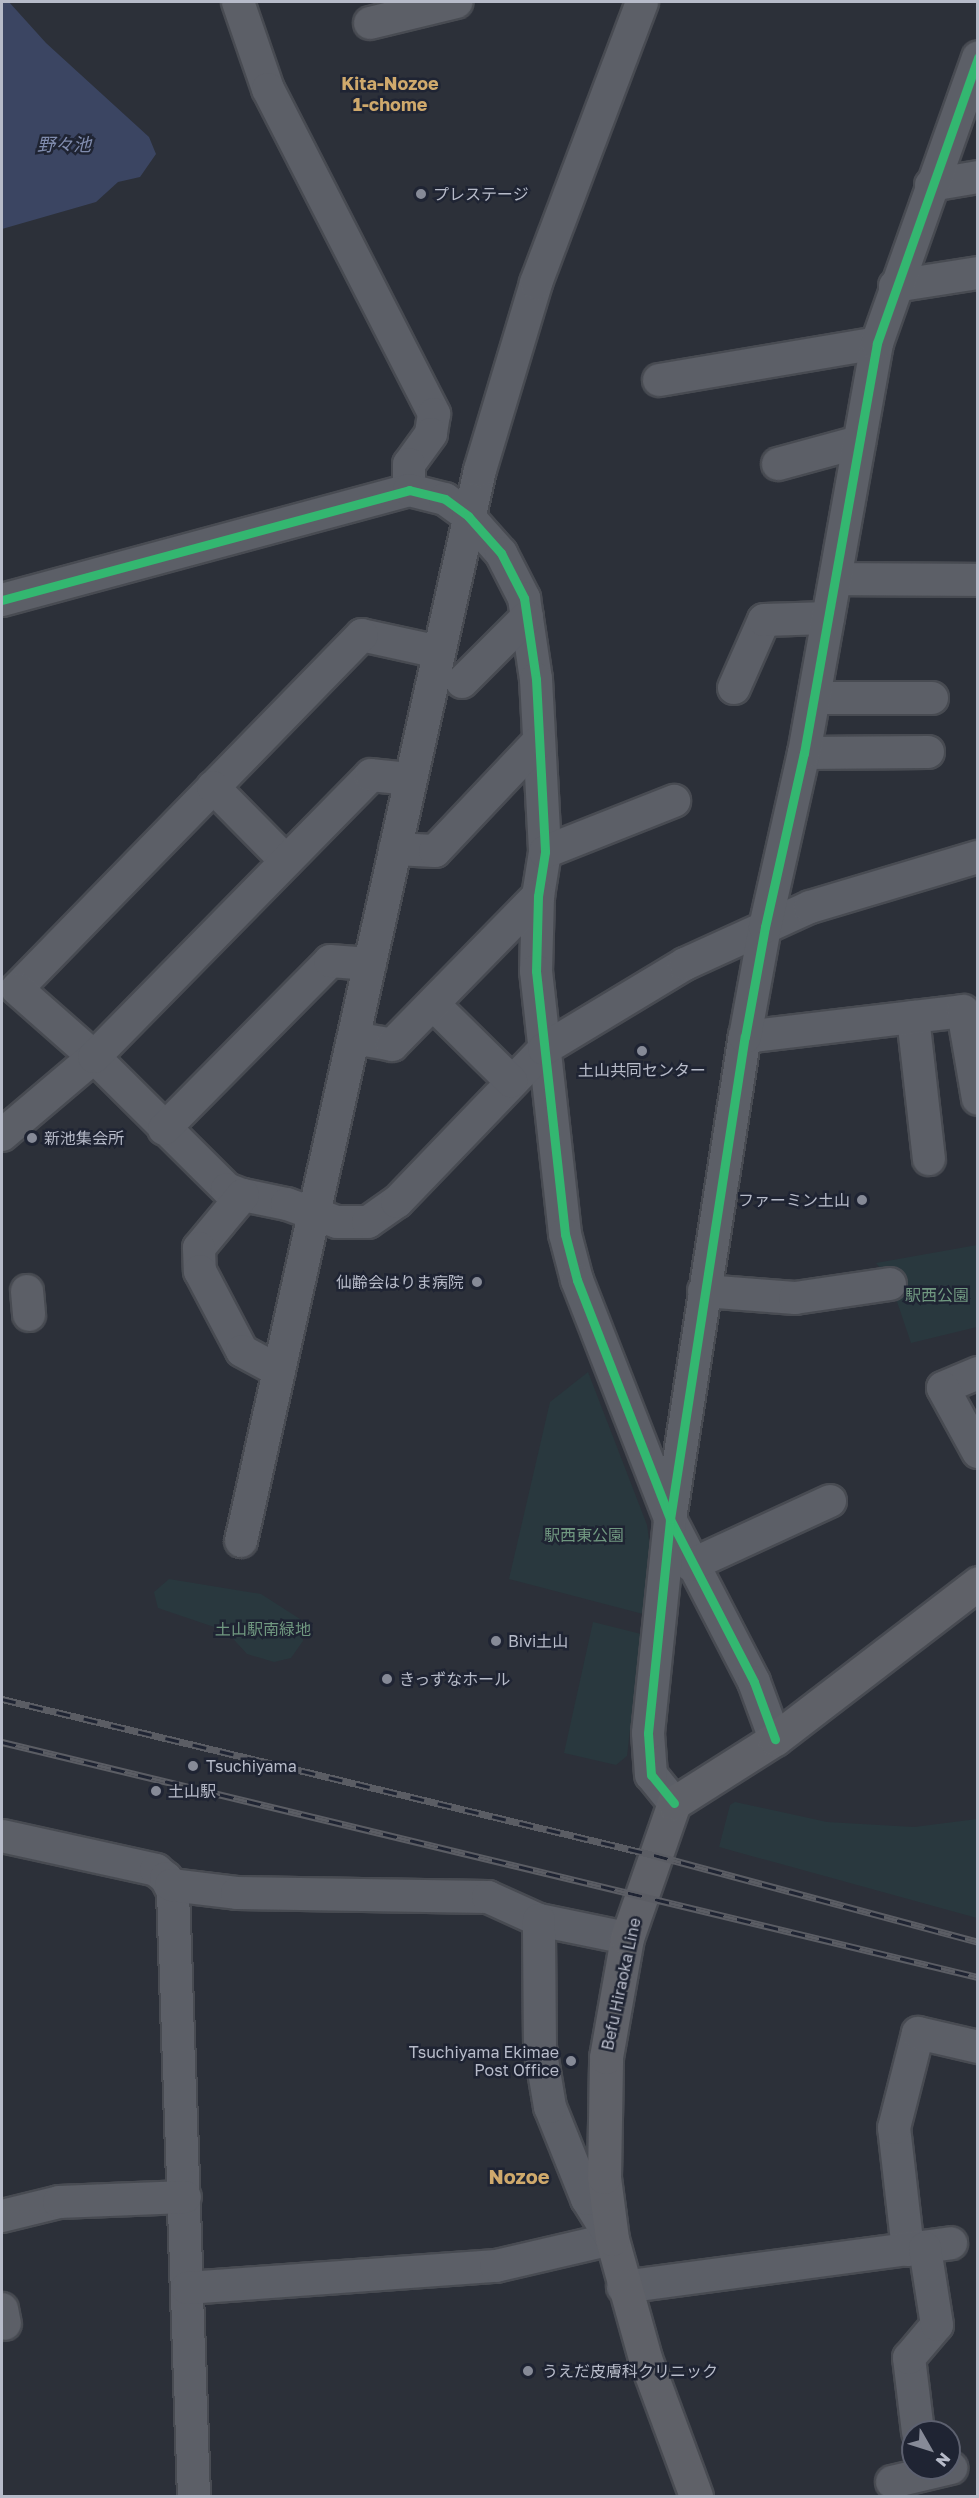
<!DOCTYPE html>
<html>
<head>
<meta charset="utf-8">
<style>
	body { margin:0 }
	#map { position:relative; width:979px; height:2498px; overflow:hidden; background:#2c3039; font-family:"Golos Text","Noto Sans JP",sans-serif }
	div>[style] { position:absolute }
	.green>* { inset:0; background:#29383e }
	.water>* { inset:0; background:#3b4562 }
	.roads { filter:drop-shadow(2px 0 #484b52) drop-shadow(-2px 0 #484b52) drop-shadow(0 2px #484b52) drop-shadow(0 -2px #484b52) }
	.minor>* { height:32px; margin:-16px; padding:0 16px; transform-origin:16px; border-radius:16px; background:#5c5f67 }
	.major>* { height:33px; margin:-16.5px; padding:0 16.5px; transform-origin:16.5px; border-radius:16.5px; background:#5f6168 }
	.rail>* { height:7px; margin-top:-3.5px; transform-origin:0; background:repeating-linear-gradient(90deg,#1f2433 0 14px,#5b5d64 0 28px); box-sizing:border-box; border-block:2px solid #5b5d64 }
	.cycleway>* { height:9px; margin:-4.5px; padding:0 4.5px; transform-origin:4.5px; border-radius:4.5px; background:#33b770 }
	.dots>* { width:16px; height:16px; translate:-50% -50%; box-sizing:border-box; border:3px solid #1f2433; border-radius:50% }
	span { translate:-50% -50%; white-space:nowrap; text-align:center; line-height:1.15; -webkit-text-stroke:5px #1f2433; paint-order:stroke }
	.poi-label { font-size:16px; color:#b7bbc9 }
	.left { translate:0 -50%; text-align:left }
	.right { translate:-100% -50%; text-align:right }
	.park-label { font-size:16px; color:#709880 }
	.street-label { font-size:16px; color:#b7bbc9 }
	.neighbourhood-label { font-size:18px; color:#cfa96c; font-weight:700 }
	.water-label { font-size:18px; color:#808cae; font-style:italic }
	.quarter-label { font-size:20px; color:#cfa96c; font-weight:700 }
	.frame { position:absolute; inset:0; border:3px solid #b7bbc9; pointer-events:none }
	.north { position:absolute; left:901px; top:2420px; width:60px; height:60px; box-sizing:border-box; background:#1f2433; border:2px solid #5c606f; border-radius:50%; rotate:129deg; font-size:16px; font-weight:700; line-height:24px; text-align:center; color:#b7bbc9 }
	.north::after { content:''; display:block; margin:auto; width:21px; height:27px; background:#868a97; clip-path:polygon(50% 0,100% 100%,50% 72%,0 100%) }
</style>
</head>
<body>
<div id="map">
	<div class="green">
		<i style="clip-path:polygon(977px 1245px,977px 1327px,911px 1343px,889px 1278px,876px 1263px)"></i>
		<i style="clip-path:polygon(588px 1372px,647px 1525px,651px 1555px,643px 1614px,509px 1579px,550px 1402px)"></i>
		<i style="clip-path:polygon(169px 1579px,261px 1594px,300px 1619px,303px 1641px,291px 1658px,274px 1662px,247px 1654px,226px 1631px,158px 1608px,154px 1592px)"></i>
		<i style="clip-path:polygon(593px 1622px,641px 1634px,627px 1756px,616px 1765px,564px 1753px)"></i>
		<i style="clip-path:polygon(735px 1802px,827px 1822px,914px 1827px,977px 1819px,977px 1918px,719px 1847px,730px 1805px)"></i>
	</div>
	<div class="water">
		<i style="clip-path:polygon(2px 2px,9px 2px,46px 43px,149px 137px,156px 154px,140px 177px,118px 182px,96px 202px,2px 229px)"></i>
	</div>
	<div class="roads">
		<div class="minor">
			<i style="left:238px;top:2px;width:92px;rotate:71deg"></i>
			<i style="left:268px;top:89px;width:365px;rotate:62.9deg"></i>
			<i style="left:434px;top:414px;width:20px;rotate:99deg"></i>
			<i style="left:431px;top:434px;width:37px;rotate:126deg"></i>
			<i style="left:409px;top:464px;width:26px;rotate:90deg"></i>
			<i style="left:370px;top:23px;width:89px;rotate:-13.7deg"></i>
			<i style="left:931px;top:185px;width:48px;rotate:-9.7deg"></i>
			<i style="left:895px;top:286px;width:84px;rotate:-8.9deg"></i>
			<i style="left:659px;top:380px;width:221px;rotate:-9.6deg"></i>
			<i style="left:778px;top:464px;width:84px;rotate:-15.2deg"></i>
			<i style="left:836px;top:579px;width:142px;rotate:0.4deg"></i>
			<i style="left:2px;top:600px;width:422px;rotate:-15.1deg"></i>
			<i style="left:409px;top:490px;width:37px;rotate:14deg"></i>
			<i style="left:445px;top:499px;width:29px;rotate:36deg"></i>
			<i style="left:468px;top:516px;width:50px;rotate:48.3deg"></i>
			<i style="left:501px;top:553px;width:51px;rotate:62.9deg"></i>
			<i style="left:524px;top:598px;width:82px;rotate:81.6deg"></i>
			<i style="left:536px;top:679px;width:173px;rotate:87deg"></i>
			<i style="left:545px;top:852px;width:45px;rotate:99deg"></i>
			<i style="left:538px;top:896px;width:75px;rotate:91.5deg"></i>
			<i style="left:536px;top:971px;width:265px;rotate:83.7deg"></i>
			<i style="left:565px;top:1234px;width:48px;rotate:75.4deg"></i>
			<i style="left:577px;top:1280px;width:256px;rotate:68.7deg"></i>
			<i style="left:670px;top:1519px;width:183px;rotate:62.7deg"></i>
			<i style="left:754px;top:1682px;width:61px;rotate:69.8deg"></i>
			<i style="left:439px;top:652px;width:79px;rotate:-167.6deg"></i>
			<i style="left:362px;top:635px;width:494px;rotate:134.3deg"></i>
			<i style="left:17px;top:989px;width:103px;rotate:41.4deg"></i>
			<i style="left:94px;top:1057px;width:187px;rotate:44.8deg"></i>
			<i style="left:227px;top:1189px;width:17px;rotate:21deg"></i>
			<i style="left:243px;top:1195px;width:45px;rotate:11.6deg"></i>
			<i style="left:287px;top:1204px;width:53px;rotate:19.8deg"></i>
			<i style="left:337px;top:1222px;width:31px"></i>
			<i style="left:368px;top:1222px;width:35px;rotate:-35deg"></i>
			<i style="left:397px;top:1202px;width:212px;rotate:-46.1deg"></i>
			<i style="left:544px;top:1049px;width:165px;rotate:-31.1deg"></i>
			<i style="left:685px;top:964px;width:137px;rotate:-24.5deg"></i>
			<i style="left:810px;top:907px;width:175px;rotate:-16.6deg"></i>
			<i style="left:462px;top:682px;width:92px;rotate:-45deg"></i>
			<i style="left:734px;top:688px;width:74px;rotate:-66.2deg"></i>
			<i style="left:764px;top:620px;width:64px;rotate:-1.8deg"></i>
			<i style="left:814px;top:698px;width:118px"></i>
			<i style="left:804px;top:753px;width:124px;rotate:-0.5deg"></i>
			<i style="left:213px;top:787px;width:104px;rotate:45.4deg"></i>
			<i style="left:395px;top:849px;width:40px;rotate:2.9deg"></i>
			<i style="left:435px;top:851px;width:150px;rotate:-46.6deg"></i>
			<i style="left:545px;top:852px;width:139px;rotate:-21.6deg"></i>
			<i style="left:433px;top:1004px;width:110px;rotate:44.6deg"></i>
			<i style="left:913px;top:1017px;width:143px;rotate:83.6deg"></i>
			<i style="left:745px;top:1037px;width:220px;rotate:-6.8deg"></i>
			<i style="left:963px;top:1011px;width:89px;rotate:80.3deg"></i>
			<i style="left:354px;top:1038px;width:39px;rotate:10deg"></i>
			<i style="left:392px;top:1045px;width:209px;rotate:-45.6deg"></i>
			<i style="left:164px;top:1129px;width:236px;rotate:-45.3deg"></i>
			<i style="left:330px;top:961px;width:40px;rotate:4.3deg"></i>
			<i style="left:2px;top:1135px;width:121px;rotate:-40.3deg"></i>
			<i style="left:94px;top:1057px;width:395px;rotate:-45.5deg"></i>
			<i style="left:371px;top:775px;width:39px;rotate:6deg"></i>
			<i style="left:243px;top:1195px;width:69px;rotate:129.7deg"></i>
			<i style="left:199px;top:1248px;width:23px;rotate:88deg"></i>
			<i style="left:200px;top:1271px;width:90px;rotate:62.3deg"></i>
			<i style="left:242px;top:1351px;width:42px;rotate:28.4deg"></i>
			<i style="left:27px;top:1291px;width:24px;rotate:85deg"></i>
			<i style="left:704px;top:1291px;width:91px;rotate:4.4deg"></i>
			<i style="left:795px;top:1298px;width:96px;rotate:-8.4deg"></i>
			<i style="left:978px;top:1373px;width:38px;rotate:157deg"></i>
			<i style="left:943px;top:1388px;width:73px;rotate:61.3deg"></i>
			<i style="left:241px;top:1541px;width:1097px;rotate:-77.42deg"></i>
			<i style="left:480px;top:470px;width:195px;rotate:-73.3deg"></i>
			<i style="left:536px;top:283px;width:300px;rotate:-69.3deg"></i>
			<i style="left:691px;top:1565px;width:153px;rotate:-24.7deg"></i>
			<i style="left:674px;top:1803px;width:36px;rotate:-129deg"></i>
			<i style="left:651px;top:1775px;width:42px;rotate:-94.1deg"></i>
			<i style="left:648px;top:1733px;width:215px;rotate:-84.1deg"></i>
			<i style="left:670px;top:1519px;width:488px;rotate:-81.2deg"></i>
			<i style="left:745px;top:1037px;width:112px;rotate:-79.7deg"></i>
			<i style="left:765px;top:927px;width:178px;rotate:-77.4deg"></i>
			<i style="left:804px;top:753px;width:416px;rotate:-79.9deg"></i>
			<i style="left:877px;top:343px;width:303px;rotate:-70.5deg"></i>
			<i style="left:2px;top:1836px;width:158px;rotate:12.4deg"></i>
			<i style="left:156px;top:1870px;width:13px;rotate:39deg"></i>
			<i style="left:166px;top:1878px;width:16px;rotate:63deg"></i>
			<i style="left:173px;top:1892px;width:604px;rotate:88.01deg"></i>
			<i style="left:171px;top:1885px;width:66px;rotate:6.9deg"></i>
			<i style="left:237px;top:1893px;width:251px;rotate:0.9deg"></i>
			<i style="left:488px;top:1897px;width:56px;rotate:24.3deg"></i>
			<i style="left:539px;top:1920px;width:90px;rotate:11.6deg"></i>
			<i style="left:2px;top:2216px;width:59px;rotate:-13.8deg"></i>
			<i style="left:59px;top:2202px;width:126px;rotate:-2.3deg"></i>
			<i style="left:908px;top:2250px;width:123px;rotate:-96.5deg"></i>
			<i style="left:894px;top:2128px;width:98px;rotate:-75.8deg"></i>
			<i style="left:918px;top:2033px;width:62px;rotate:13.1deg"></i>
			<i style="left:623px;top:2287px;width:331px;rotate:-7.6deg"></i>
			<i style="left:187px;top:2288px;width:310px;rotate:-4.1deg"></i>
			<i style="left:496px;top:2266px;width:119px;rotate:-13.1deg"></i>
			<i style="left:612px;top:2239px;width:47px;rotate:-122deg"></i>
			<i style="left:587px;top:2199px;width:99px;rotate:-111.9deg"></i>
			<i style="left:550px;top:2107px;width:61px;rotate:-99.5deg"></i>
			<i style="left:540px;top:2047px;width:127px;rotate:-90.5deg"></i>
			<i style="left:2px;top:2309px;width:15px;rotate:79deg"></i>
			<i style="left:918px;top:2432px;width:75px;rotate:-96.9deg"></i>
			<i style="left:909px;top:2358px;width:43px;rotate:-49.7deg"></i>
			<i style="left:937px;top:2325px;width:78px;rotate:-98.9deg"></i>
			<i style="left:892px;top:2482px;width:61px;rotate:-13.3deg"></i>
		</div>
		<div class="major">
			<i style="left:696px;top:2496px;width:147px;rotate:-110.3deg"></i>
			<i style="left:645px;top:2358px;width:123px;rotate:-105.5deg"></i>
			<i style="left:612px;top:2239px;width:63px;rotate:-97.4deg"></i>
			<i style="left:604px;top:2177px;width:120px;rotate:-89deg"></i>
			<i style="left:606px;top:2057px;width:121px;rotate:-80deg"></i>
			<i style="left:627px;top:1938px;width:143px;rotate:-70.8deg"></i>
			<i style="left:674px;top:1803px;width:120px;rotate:-32.4deg"></i>
			<i style="left:775px;top:1739px;width:256px;rotate:-37.5deg"></i>
		</div>
	</div>
	<div class="rail">
		<i style="left:2px;top:1699px;width:670px;rotate:13.46deg"></i>
		<i style="left:654px;top:1855px;width:335px;rotate:15deg"></i>
		<i style="left:2px;top:1742px;width:1004px;rotate:13.54deg"></i>
	</div>
	<div class="cycleway">
		<i style="left:2px;top:600px;width:422px;rotate:-15.1deg"></i>
		<i style="left:409px;top:490px;width:37px;rotate:14deg"></i>
		<i style="left:445px;top:499px;width:29px;rotate:36deg"></i>
		<i style="left:468px;top:516px;width:50px;rotate:48.3deg"></i>
		<i style="left:501px;top:553px;width:51px;rotate:62.9deg"></i>
		<i style="left:524px;top:598px;width:82px;rotate:81.6deg"></i>
		<i style="left:536px;top:679px;width:173px;rotate:87deg"></i>
		<i style="left:545px;top:852px;width:45px;rotate:99deg"></i>
		<i style="left:538px;top:896px;width:75px;rotate:91.5deg"></i>
		<i style="left:536px;top:971px;width:265px;rotate:83.7deg"></i>
		<i style="left:565px;top:1234px;width:48px;rotate:75.4deg"></i>
		<i style="left:577px;top:1280px;width:256px;rotate:68.7deg"></i>
		<i style="left:670px;top:1519px;width:183px;rotate:62.7deg"></i>
		<i style="left:754px;top:1682px;width:61px;rotate:69.8deg"></i>
		<i style="left:674px;top:1803px;width:36px;rotate:-129deg"></i>
		<i style="left:651px;top:1775px;width:42px;rotate:-94.1deg"></i>
		<i style="left:648px;top:1733px;width:215px;rotate:-84.1deg"></i>
		<i style="left:670px;top:1519px;width:488px;rotate:-81.2deg"></i>
		<i style="left:745px;top:1037px;width:112px;rotate:-79.7deg"></i>
		<i style="left:765px;top:927px;width:178px;rotate:-77.4deg"></i>
		<i style="left:804px;top:753px;width:416px;rotate:-79.9deg"></i>
		<i style="left:877px;top:343px;width:303px;rotate:-70.5deg"></i>
	</div>
	<div class="dots">
		<i style="left:421px;top:194px;background:#868a97"></i>
		<i style="left:642px;top:1051px;background:#868a97"></i>
		<i style="left:32px;top:1138px;background:#868a97"></i>
		<i style="left:862px;top:1200px;background:#868a97"></i>
		<i style="left:477px;top:1282px;background:#868a97"></i>
		<i style="left:496px;top:1641px;background:#868a97"></i>
		<i style="left:387px;top:1679px;background:#868a97"></i>
		<i style="left:193px;top:1766px;background:#868a97"></i>
		<i style="left:156px;top:1791px;background:#868a97"></i>
		<i style="left:571px;top:2061px;background:#868a97"></i>
		<i style="left:528px;top:2371px;background:#868a97"></i>
	</div>
	<div class="poi-label">
		<span class="left" style="left:433px;top:194px">プレステージ</span>
		<span style="left:642px;top:1070px">土山共同センター</span>
		<span class="left" style="left:44px;top:1138px">新池集会所</span>
		<span class="right" style="left:850px;top:1200px">ファーミン土山</span>
		<span class="right" style="left:464px;top:1282px">仙齢会はりま病院</span>
		<span class="left" style="left:508px;top:1641px">Bivi土山</span>
		<span class="left" style="left:399px;top:1679px">きっずなホール</span>
		<span class="left" style="left:206px;top:1766px">Tsuchiyama</span>
		<span class="left" style="left:168px;top:1791px">土山駅</span>
		<span class="right" style="left:559px;top:2061px">Tsuchiyama Ekimae<br>Post Office</span>
		<span class="left" style="left:542px;top:2371px">うえだ皮膚科クリニック</span>
	</div>
	<div class="park-label">
		<span style="left:937px;top:1295px">駅西公園</span>
		<span style="left:584px;top:1535px">駅西東公園</span>
		<span style="left:263px;top:1629px">土山駅南緑地</span>
	</div>
	<div class="street-label">
		<span style="left:621px;top:1984px;rotate:-78deg">Befu Hiraoka Line</span>
	</div>
	<div class="neighbourhood-label">
		<span style="left:390px;top:94px">Kita-Nozoe<br>1-chome</span>
	</div>
	<div class="water-label">
		<span style="left:64px;top:144px">野々池</span>
	</div>
	<div class="quarter-label">
		<span style="left:519px;top:2176px">Nozoe</span>
	</div>
	<div class="frame"></div>
	<div class="north">N</div>
</div>
</body>
</html>
